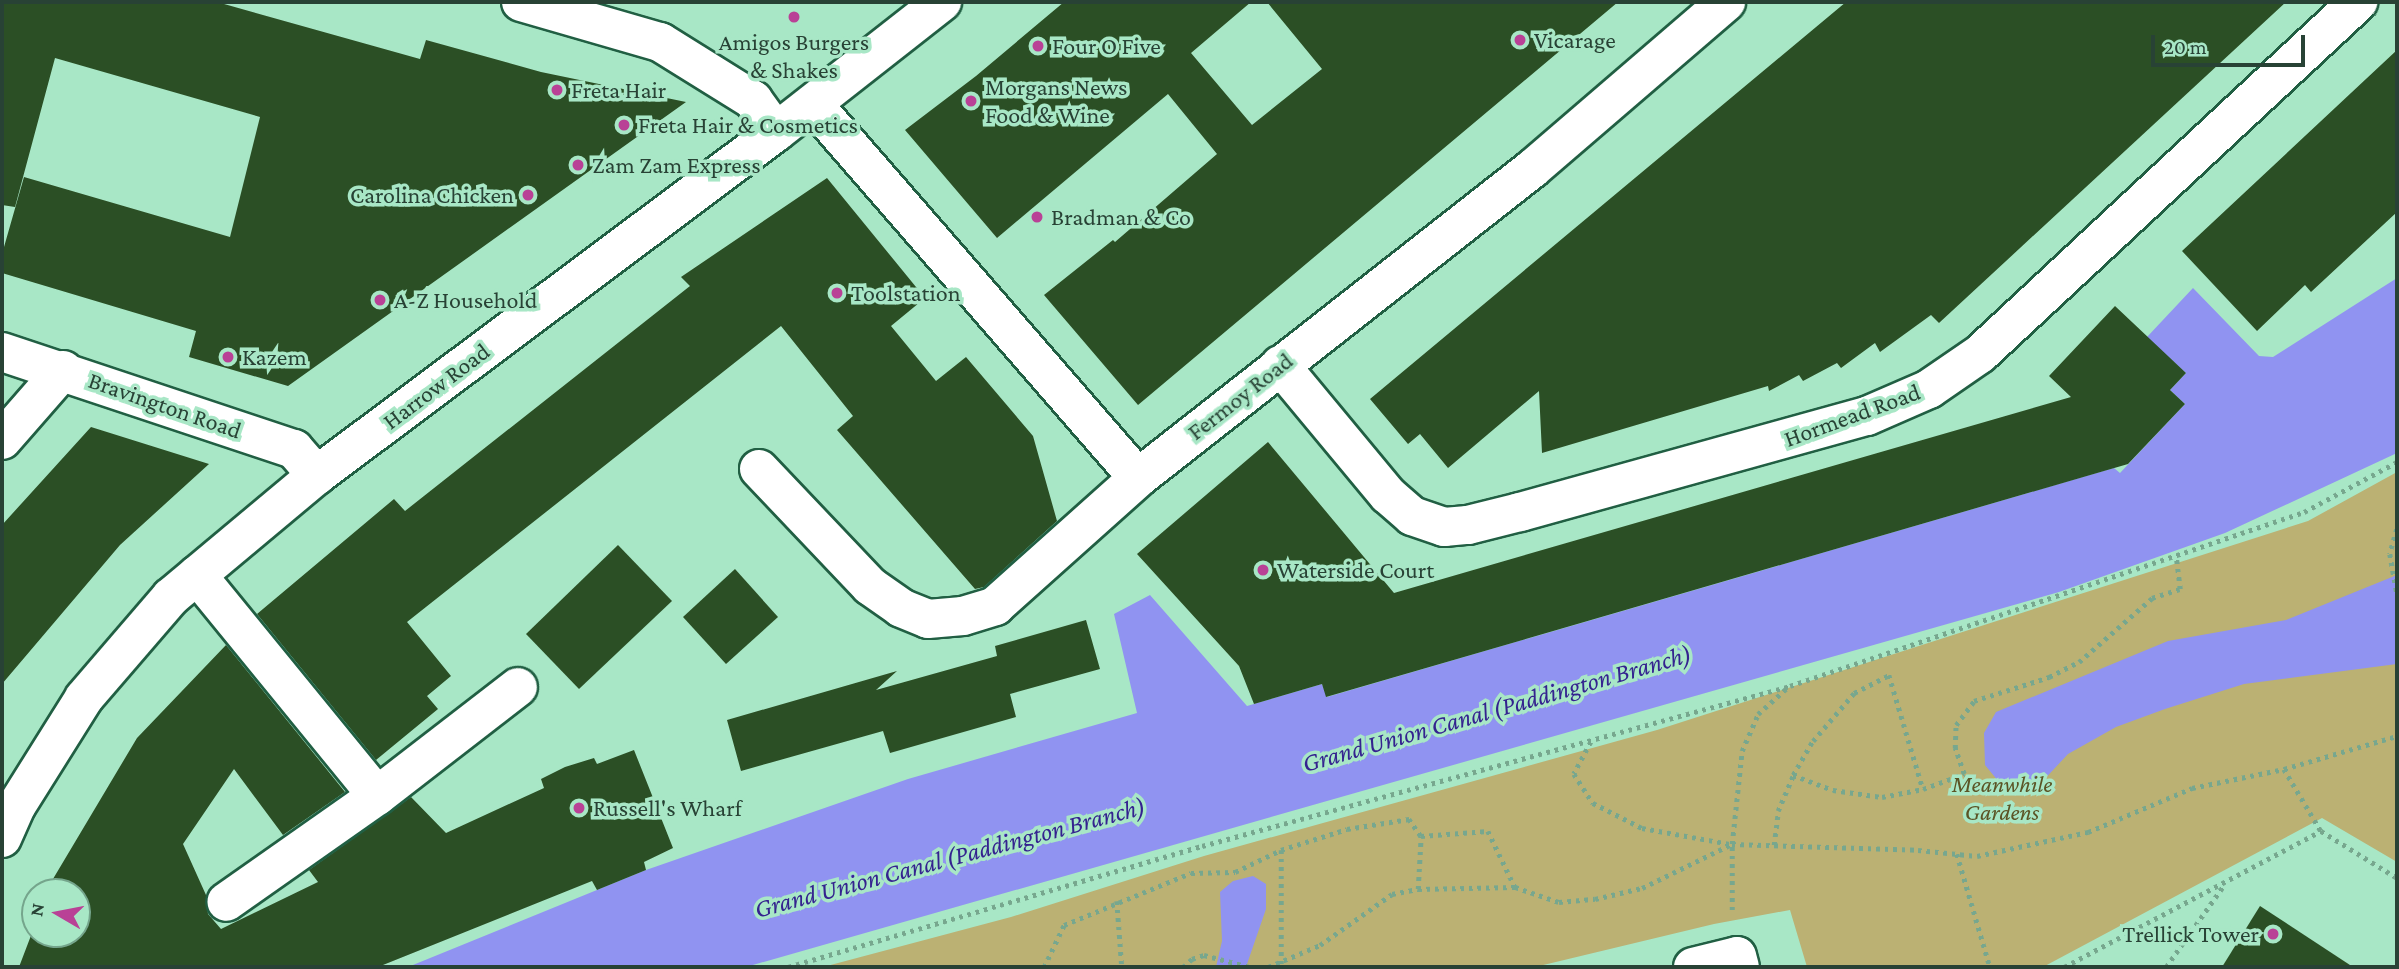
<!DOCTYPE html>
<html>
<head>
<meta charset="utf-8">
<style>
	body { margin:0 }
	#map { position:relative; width:2399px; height:969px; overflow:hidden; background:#a8e7c6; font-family:"Crimson Pro",serif }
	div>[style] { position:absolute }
	.green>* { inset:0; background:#bbb173 }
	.water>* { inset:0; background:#9093f1 }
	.building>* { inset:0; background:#2b4f25 }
	.path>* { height:4.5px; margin-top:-2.25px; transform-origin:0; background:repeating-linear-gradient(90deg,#77a78e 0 3.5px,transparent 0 8.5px) }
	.roads { filter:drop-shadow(2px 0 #215f43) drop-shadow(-2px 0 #215f43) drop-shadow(0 2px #215f43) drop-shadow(0 -2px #215f43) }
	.street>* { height:38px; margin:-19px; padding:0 19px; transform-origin:19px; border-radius:19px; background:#fff }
	.primary>* { height:38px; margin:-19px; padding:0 19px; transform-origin:19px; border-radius:19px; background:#fff }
	.dots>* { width:19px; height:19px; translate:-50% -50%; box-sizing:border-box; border:4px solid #a8e7c6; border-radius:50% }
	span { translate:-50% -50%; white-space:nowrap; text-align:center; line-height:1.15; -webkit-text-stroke:7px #a8e7c6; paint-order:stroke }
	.poi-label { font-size:24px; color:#284235 }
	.left { translate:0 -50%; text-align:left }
	.right { translate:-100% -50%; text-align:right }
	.street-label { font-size:24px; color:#284235 }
	.park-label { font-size:24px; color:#5b5425; font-style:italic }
	.water-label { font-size:26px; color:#34228f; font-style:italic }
	.frame { position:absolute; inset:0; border:4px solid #284235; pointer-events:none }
	.north { position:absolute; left:21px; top:878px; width:70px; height:70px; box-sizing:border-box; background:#a8e7c6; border:2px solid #75a58c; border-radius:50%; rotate:280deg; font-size:19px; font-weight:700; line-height:28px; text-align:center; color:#284235 }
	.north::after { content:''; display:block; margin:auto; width:24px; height:32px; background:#b94196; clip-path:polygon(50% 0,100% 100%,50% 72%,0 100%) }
	.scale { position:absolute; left:2151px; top:35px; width:154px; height:32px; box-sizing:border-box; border:4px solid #284235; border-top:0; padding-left:9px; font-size:21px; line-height:24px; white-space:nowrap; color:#284235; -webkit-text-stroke:5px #a8e7c6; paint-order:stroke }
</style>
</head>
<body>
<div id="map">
	<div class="green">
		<i style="clip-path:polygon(2397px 472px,2397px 862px,2322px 818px,2043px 967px,1807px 967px,1790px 910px,1714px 924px,1535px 967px,823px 967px,1011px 917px,1204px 856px,1657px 730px,2308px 521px)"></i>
	</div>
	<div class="water">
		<i style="clip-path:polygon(2397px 278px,2397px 453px,2225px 533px,2059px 592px,746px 967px,408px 967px,646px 870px,908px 779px,1137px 713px,1114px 614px,1150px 595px,1247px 706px,1322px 684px,1327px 697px,2114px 468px,2120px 473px,2185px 404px,2170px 390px,2186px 373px,2147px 337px,2193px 288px,2259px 356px,2273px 357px)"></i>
		<i style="clip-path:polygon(2397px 575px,2397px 664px,2244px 684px,2165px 709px,2116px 727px,2068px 754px,2040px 784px,2003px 787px,1985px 765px,1984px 733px,1996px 712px,2168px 641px,2286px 620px)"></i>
		<i style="clip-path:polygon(1253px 876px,1266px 884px,1266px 909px,1246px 967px,1216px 967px,1222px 941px,1220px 892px,1233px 881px)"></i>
	</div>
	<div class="building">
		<i style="clip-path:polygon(2px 2px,217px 2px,420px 59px,426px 40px,541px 72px,686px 102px,288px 386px,189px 357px,196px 331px,2px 273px,2px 254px,24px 177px,230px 237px,260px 117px,55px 58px,15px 207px,2px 205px)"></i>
		<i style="clip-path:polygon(1064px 2px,1251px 2px,1191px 53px,1252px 125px,1322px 69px,1267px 2px,1618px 2px,1138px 405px,1044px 295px,1113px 240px,1115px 242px,1217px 154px,1168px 94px,997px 238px,905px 130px,976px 76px)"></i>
		<i style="clip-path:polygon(1846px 2px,2286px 2px,1939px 323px,1931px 315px,1880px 352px,1875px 343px,1841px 368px,1837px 363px,1803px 381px,1799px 375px,1769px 391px,1768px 386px,1542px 453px,1539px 391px,1448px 468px,1420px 434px,1408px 444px,1370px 399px)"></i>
		<i style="clip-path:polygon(2397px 50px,2397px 212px,2311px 292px,2305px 285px,2257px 331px,2182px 251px)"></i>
		<i style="clip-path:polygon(827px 178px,925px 298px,891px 326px,936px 381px,966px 357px,1033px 436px,1057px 521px,984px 587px,975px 589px,837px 430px,853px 416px,781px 326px,407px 622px,451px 676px,427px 696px,438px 709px,376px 760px,257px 614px,394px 499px,405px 511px,690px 286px,681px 277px)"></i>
		<i style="clip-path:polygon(2115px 306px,2186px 373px,2170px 390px,2185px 404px,2128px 464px,1326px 697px,1322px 684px,1254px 704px,1239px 666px,1137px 554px,1268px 442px,1394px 593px,2071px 397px,2049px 376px)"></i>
		<i style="clip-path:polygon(91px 427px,209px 464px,120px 545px,2px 684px,2px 525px)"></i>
		<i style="clip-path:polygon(618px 545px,672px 601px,579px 689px,526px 634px)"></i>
		<i style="clip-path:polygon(735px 569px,778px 617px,726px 664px,683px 617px)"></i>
		<i style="clip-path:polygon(1086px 620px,1100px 669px,1010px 694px,1016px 717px,890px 753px,883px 731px,741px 771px,727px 720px,897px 671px,876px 690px,997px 656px,995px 646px)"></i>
		<i style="clip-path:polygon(226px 645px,345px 792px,283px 835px,234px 769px,183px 844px,206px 895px,208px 914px,221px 929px,318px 882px,309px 870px,411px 797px,446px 833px,544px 788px,541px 779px,565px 767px,594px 758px,597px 764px,634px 750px,673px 848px,644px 862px,646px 870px,597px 890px,592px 881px,378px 967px,19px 967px,35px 925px,35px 934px,77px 934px,77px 892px,48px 892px,50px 884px,137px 738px)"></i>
		<i style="clip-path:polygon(2260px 906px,2353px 967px,2222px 967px)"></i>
	</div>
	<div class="path">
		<i style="left:2397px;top:529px;width:26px;rotate:106deg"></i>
		<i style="left:2390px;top:554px;width:40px;rotate:80deg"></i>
		<i style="left:1591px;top:742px;width:36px;rotate:118deg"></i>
		<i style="left:1574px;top:774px;width:35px;rotate:57deg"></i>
		<i style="left:1593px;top:803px;width:55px;rotate:27deg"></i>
		<i style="left:1642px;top:828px;width:89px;rotate:10.3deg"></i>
		<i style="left:2284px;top:769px;width:72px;rotate:59.2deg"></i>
		<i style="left:1793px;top:775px;width:43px;rotate:20.6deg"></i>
		<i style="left:1833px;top:790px;width:49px;rotate:8.1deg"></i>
		<i style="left:1882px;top:797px;width:42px;rotate:-11deg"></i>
		<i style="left:1923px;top:789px;width:44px;rotate:-20.1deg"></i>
		<i style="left:1964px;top:774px;width:28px;rotate:-109deg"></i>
		<i style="left:1955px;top:748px;width:23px;rotate:-88deg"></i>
		<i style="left:1956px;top:725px;width:30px;rotate:-53deg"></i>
		<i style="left:1974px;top:701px;width:79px;rotate:-17.7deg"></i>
		<i style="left:2049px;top:677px;width:34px;rotate:-27deg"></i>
		<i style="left:2079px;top:662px;width:97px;rotate:-41.2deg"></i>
		<i style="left:2152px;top:598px;width:29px;rotate:-18deg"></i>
		<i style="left:2180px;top:589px;width:32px;rotate:-97deg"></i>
		<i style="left:1774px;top:845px;width:34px;rotate:-83deg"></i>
		<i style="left:1778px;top:811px;width:39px;rotate:-67deg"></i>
		<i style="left:1793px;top:775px;width:39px;rotate:-60deg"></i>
		<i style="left:1813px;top:741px;width:63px;rotate:-49.5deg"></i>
		<i style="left:1854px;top:693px;width:39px;rotate:-27deg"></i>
		<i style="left:1889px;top:675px;width:119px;rotate:73.4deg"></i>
		<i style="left:1957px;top:854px;width:118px;rotate:73.7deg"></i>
		<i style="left:1418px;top:889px;width:53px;rotate:-86.8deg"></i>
		<i style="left:1117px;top:901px;width:66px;rotate:85.7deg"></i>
		<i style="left:1732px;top:910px;width:66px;rotate:-90deg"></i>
		<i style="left:1732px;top:844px;width:94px;rotate:-83.9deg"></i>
		<i style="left:1742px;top:751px;width:40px;rotate:-66.6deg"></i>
		<i style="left:1758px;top:714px;width:40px;rotate:-42deg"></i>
		<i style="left:1281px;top:964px;width:114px;rotate:-90deg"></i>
		<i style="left:788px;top:967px;width:431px;rotate:-16.3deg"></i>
		<i style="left:1202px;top:846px;width:609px;rotate:-15.22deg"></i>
		<i style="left:1790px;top:686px;width:543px;rotate:-18.7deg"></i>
		<i style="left:2304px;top:512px;width:106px;rotate:-28.3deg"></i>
		<i style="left:1044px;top:967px;width:47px;rotate:-64.5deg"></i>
		<i style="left:1064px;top:925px;width:137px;rotate:-22.3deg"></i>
		<i style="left:1191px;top:873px;width:44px;rotate:-1.3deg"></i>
		<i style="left:1235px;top:872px;width:51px;rotate:-25.6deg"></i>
		<i style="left:1281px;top:850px;width:69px;rotate:-17.7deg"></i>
		<i style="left:1347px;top:829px;width:63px;rotate:-9.2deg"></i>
		<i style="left:1409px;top:819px;width:21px;rotate:55deg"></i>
		<i style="left:1421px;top:836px;width:67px;rotate:-4.3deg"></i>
		<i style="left:1488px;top:831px;width:62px;rotate:64.3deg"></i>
		<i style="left:1183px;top:967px;width:12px;rotate:-42deg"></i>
		<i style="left:1192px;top:959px;width:13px;rotate:-18deg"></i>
		<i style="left:1204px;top:955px;width:48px;rotate:14.6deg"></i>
		<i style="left:1268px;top:967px;width:56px;rotate:-22.9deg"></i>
		<i style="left:1320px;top:945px;width:88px;rotate:-35.3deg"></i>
		<i style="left:1392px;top:894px;width:26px;rotate:-11deg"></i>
		<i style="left:1418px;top:889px;width:97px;rotate:-1.2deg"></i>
		<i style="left:1515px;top:887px;width:46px;rotate:18.8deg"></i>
		<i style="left:1559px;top:902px;width:36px;rotate:-5deg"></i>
		<i style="left:1595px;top:899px;width:48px;rotate:-13.2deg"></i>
		<i style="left:1642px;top:888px;width:100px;rotate:-26.1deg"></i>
		<i style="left:1732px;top:844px;width:186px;rotate:1.8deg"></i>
		<i style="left:1918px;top:850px;width:59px;rotate:5.8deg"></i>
		<i style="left:1977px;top:856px;width:114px;rotate:-12.2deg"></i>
		<i style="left:2088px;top:832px;width:113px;rotate:-22.9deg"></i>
		<i style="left:2192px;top:788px;width:94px;rotate:-11.7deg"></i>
		<i style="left:2284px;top:769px;width:118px;rotate:-16.3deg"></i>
		<i style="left:2064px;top:967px;width:291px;rotate:-27.9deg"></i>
		<i style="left:2321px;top:831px;width:89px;rotate:31.7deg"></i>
		<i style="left:2166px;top:967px;width:100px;rotate:-54.7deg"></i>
	</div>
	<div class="roads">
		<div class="street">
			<i style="left:521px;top:2px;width:145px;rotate:16.1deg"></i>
			<i style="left:660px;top:42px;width:110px;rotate:31.9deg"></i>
			<i style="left:753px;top:100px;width:39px;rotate:54deg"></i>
			<i style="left:813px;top:104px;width:495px;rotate:49deg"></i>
			<i style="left:2px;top:352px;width:308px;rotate:18.4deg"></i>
			<i style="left:294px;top:449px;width:35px;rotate:49deg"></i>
			<i style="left:1280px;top:365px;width:169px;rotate:50.3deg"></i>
			<i style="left:1388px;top:495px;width:32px;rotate:41deg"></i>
			<i style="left:1412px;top:516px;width:34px;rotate:19deg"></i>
			<i style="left:1444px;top:527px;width:24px;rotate:-5deg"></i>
			<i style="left:1468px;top:525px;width:54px;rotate:-14deg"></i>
			<i style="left:1520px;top:512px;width:360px;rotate:-15.5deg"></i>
			<i style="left:1867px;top:416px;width:68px;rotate:-23.5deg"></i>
			<i style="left:1929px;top:389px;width:62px;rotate:-34.5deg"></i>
			<i style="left:1980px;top:354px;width:517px;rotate:-42.96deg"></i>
			<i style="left:2px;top:440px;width:93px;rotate:-48.9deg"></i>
			<i style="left:759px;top:469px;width:161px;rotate:46.5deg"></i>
			<i style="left:870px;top:586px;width:38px;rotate:35deg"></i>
			<i style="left:901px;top:608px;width:29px;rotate:22deg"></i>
			<i style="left:928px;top:619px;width:35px;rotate:-5deg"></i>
			<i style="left:963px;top:616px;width:34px;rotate:-17deg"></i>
			<i style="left:995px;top:606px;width:192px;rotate:-41.8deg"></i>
			<i style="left:1138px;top:478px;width:501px;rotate:-38.11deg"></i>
			<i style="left:1532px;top:169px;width:256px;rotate:-40.7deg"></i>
			<i style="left:197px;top:575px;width:285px;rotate:50.8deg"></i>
			<i style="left:377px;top:796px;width:184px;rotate:144.9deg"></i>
			<i style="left:377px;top:796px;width:178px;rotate:-37.7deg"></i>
			<i style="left:1693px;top:967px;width:45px;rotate:-14deg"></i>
			<i style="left:1737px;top:956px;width:11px;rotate:75deg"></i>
		</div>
		<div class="primary">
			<i style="left:2px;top:838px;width:36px;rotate:-66deg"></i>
			<i style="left:17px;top:805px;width:126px;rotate:-57.9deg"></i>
			<i style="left:84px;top:698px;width:133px;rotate:-49.3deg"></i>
			<i style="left:171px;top:597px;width:190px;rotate:-39.9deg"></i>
			<i style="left:317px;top:475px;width:573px;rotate:-36.77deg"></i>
			<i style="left:776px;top:132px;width:211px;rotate:-38.1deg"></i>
		</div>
	</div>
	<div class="dots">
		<i style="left:794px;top:17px;background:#b94196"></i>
		<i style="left:1520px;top:40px;background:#b94196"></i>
		<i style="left:1038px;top:46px;background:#b94196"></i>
		<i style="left:557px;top:90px;background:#b94196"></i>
		<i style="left:971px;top:101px;background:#b94196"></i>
		<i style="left:624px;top:125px;background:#b94196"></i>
		<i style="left:578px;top:165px;background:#b94196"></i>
		<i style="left:528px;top:195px;background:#b94196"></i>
		<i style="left:1037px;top:217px;background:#b94196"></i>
		<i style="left:837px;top:293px;background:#b94196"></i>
		<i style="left:380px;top:300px;background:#b94196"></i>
		<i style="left:228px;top:357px;background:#b94196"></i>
		<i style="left:1263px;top:570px;background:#b94196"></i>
		<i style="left:579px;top:808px;background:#b94196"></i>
		<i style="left:2273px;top:934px;background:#b94196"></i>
	</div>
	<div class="poi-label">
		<span class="left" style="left:1534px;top:40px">Vicarage</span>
		<span style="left:794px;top:56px">Amigos Burgers<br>&amp; Shakes</span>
		<span class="left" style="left:1052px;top:46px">Four O Five</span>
		<span class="left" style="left:985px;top:101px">Morgans News<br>Food &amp; Wine</span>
		<span class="left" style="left:571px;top:90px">Freta Hair</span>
		<span class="left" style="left:638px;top:125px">Freta Hair &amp; Cosmetics</span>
		<span class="left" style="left:592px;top:165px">Zam Zam Express</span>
		<span class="right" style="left:514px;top:195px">Carolina Chicken</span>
		<span class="left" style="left:1051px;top:217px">Bradman &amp; Co</span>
		<span class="left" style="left:851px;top:293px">Toolstation</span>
		<span class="left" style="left:394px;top:300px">A-Z Household</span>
		<span class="left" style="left:242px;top:357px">Kazem</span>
		<span class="left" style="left:1277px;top:570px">Waterside Court</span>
		<span class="left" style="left:593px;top:808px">Russell's Wharf</span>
		<span class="right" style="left:2259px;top:934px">Trellick Tower</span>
	</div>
	<div class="street-label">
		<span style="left:436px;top:386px;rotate:-37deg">Harrow Road</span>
		<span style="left:1240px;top:396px;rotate:-38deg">Fermoy Road</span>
		<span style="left:165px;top:405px;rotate:19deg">Bravington Road</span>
		<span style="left:1852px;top:415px;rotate:-20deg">Hormead Road</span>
	</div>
	<div class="park-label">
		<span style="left:2002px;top:798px">Meanwhile<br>Gardens</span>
	</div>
	<div class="water-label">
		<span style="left:1497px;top:709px;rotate:-16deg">Grand Union Canal (Paddington Branch)</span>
		<span style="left:950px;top:858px;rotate:-15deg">Grand Union Canal (Paddington Branch)</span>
	</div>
	<div class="frame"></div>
	<div class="north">N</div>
	<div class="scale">20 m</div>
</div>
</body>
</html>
